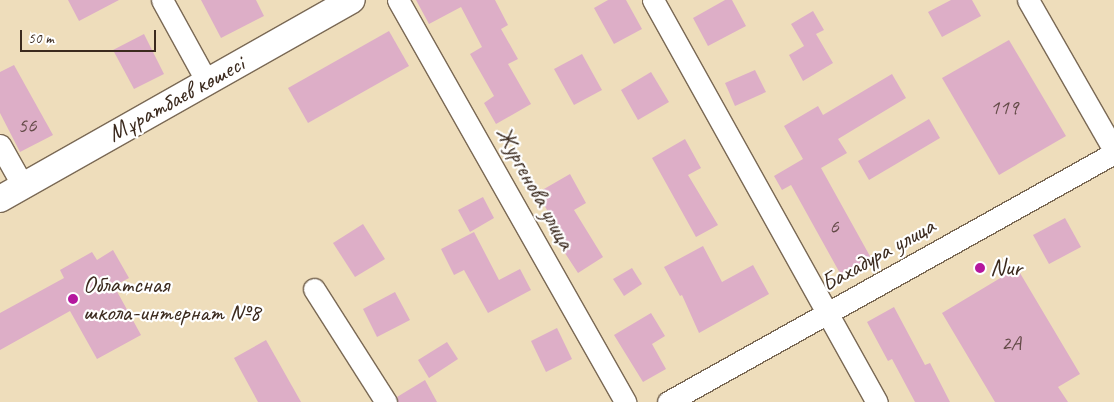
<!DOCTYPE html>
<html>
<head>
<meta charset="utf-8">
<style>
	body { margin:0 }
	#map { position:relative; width:1114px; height:402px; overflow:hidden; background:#edb; font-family:Caveat,sans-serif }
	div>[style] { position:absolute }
	.building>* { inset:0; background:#ddaec7 }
	.roads { filter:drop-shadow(1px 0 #7a6955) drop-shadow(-1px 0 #7a6955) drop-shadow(0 1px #7a6955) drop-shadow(0 -1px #7a6955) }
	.minor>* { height:21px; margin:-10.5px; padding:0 10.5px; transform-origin:10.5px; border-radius:10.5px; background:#fff }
	.tertiary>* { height:26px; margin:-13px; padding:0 13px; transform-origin:13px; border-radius:13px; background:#fff }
	.dots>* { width:14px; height:14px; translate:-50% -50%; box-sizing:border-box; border:2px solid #fff; border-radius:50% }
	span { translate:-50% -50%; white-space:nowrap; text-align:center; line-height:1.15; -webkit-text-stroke:4.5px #fff; paint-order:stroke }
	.number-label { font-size:21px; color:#644b48 }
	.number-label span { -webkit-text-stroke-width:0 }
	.street-label { font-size:24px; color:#3b2a1e }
	.poi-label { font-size:24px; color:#3b2a1e }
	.left { translate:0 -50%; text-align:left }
	.scale { position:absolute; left:20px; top:30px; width:136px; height:22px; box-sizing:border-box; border:2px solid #3b2a1e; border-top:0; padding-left:6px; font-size:15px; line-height:18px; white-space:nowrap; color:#3b2a1e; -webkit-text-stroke:4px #fff; paint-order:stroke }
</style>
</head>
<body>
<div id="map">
	<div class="building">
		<i style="clip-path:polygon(68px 0,119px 0,79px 21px)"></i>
		<i style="clip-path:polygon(201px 0,256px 0,264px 16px,221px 38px)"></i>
		<i style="clip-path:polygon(416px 0,495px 0,508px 25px,501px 29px,518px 59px,508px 64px,531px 104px,496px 124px,484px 103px,494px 96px,470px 54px,482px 47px,461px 7px,429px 24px)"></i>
		<i style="clip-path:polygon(608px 0,626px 0,642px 29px,614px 44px,594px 8px)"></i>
		<i style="clip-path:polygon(725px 0,732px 0,746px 26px,708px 46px,693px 18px)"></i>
		<i style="clip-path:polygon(951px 0,972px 0,981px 16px,942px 37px,928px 12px)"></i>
		<i style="clip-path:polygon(813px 11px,824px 30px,816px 34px,833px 63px,803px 81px,789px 55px,804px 46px,791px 24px)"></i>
		<i style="clip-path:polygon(389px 31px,409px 66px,308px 123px,288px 88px)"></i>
		<i style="clip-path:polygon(144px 34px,164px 74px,134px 89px,113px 50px)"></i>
		<i style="clip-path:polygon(1009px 40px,1066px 136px,999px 175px,942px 78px)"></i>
		<i style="clip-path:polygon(582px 54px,602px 90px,574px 105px,554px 69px)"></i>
		<i style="clip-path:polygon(14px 65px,53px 135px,20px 152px,0 113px,0 72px)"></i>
		<i style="clip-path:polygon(755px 70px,766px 92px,735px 106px,725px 83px)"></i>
		<i style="clip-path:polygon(651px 72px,669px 102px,638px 120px,621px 90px)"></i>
		<i style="clip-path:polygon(892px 74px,906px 98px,838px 139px,847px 153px,821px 168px,871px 258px,841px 275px,791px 185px,782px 190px,774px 176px,803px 159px,784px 126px,818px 106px,823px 115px)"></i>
		<i style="clip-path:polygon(929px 119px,940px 138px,869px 180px,858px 161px)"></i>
		<i style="clip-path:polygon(685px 139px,701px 168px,688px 175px,718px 225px,696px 237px,652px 158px)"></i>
		<i style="clip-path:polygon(570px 174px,586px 203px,574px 210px,603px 257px,578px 273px,561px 247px,567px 244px,537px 193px)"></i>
		<i style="clip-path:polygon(483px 197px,494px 218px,470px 232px,458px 210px)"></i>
		<i style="clip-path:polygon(1065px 218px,1081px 247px,1049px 264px,1033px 235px)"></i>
		<i style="clip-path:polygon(363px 224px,385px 259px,355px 277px,333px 243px)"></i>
		<i style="clip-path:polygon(474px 232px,499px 280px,520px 269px,531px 290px,488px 313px,464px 270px,454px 275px,441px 249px)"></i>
		<i style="clip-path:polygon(703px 246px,722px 282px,753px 265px,769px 294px,699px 333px,682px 295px,680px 296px,664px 267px)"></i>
		<i style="clip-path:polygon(113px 250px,129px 278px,114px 286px,141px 335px,97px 359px,70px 311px,0 350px,0 313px,64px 278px,60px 270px,92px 252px,97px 260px)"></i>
		<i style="clip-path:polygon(632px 268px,642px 284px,624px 296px,613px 279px)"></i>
		<i style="clip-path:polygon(1017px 268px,1080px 374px,1058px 387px,1068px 402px,995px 402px,942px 313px)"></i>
		<i style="clip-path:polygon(395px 292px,410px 320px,377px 337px,363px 309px)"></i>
		<i style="clip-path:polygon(894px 307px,925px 365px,930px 363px,950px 402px,915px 402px,892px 359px,888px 361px,867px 322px)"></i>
		<i style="clip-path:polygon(651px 313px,665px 336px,652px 344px,666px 369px,643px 382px,614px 335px)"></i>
		<i style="clip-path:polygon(557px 328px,572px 359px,546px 372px,531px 341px)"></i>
		<i style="clip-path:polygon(266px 340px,301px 402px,258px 402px,234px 358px)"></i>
		<i style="clip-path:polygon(447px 342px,458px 359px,429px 378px,418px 360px)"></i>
		<i style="clip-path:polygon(425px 380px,437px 402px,398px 402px,397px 397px)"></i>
	</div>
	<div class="roads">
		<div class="minor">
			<i style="left:162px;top:0;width:94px;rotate:61.2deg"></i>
			<i style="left:398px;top:0;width:462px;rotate:60.5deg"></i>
			<i style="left:653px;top:0;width:460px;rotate:60.9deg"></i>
			<i style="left:1028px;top:0;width:173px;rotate:60.2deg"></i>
			<i style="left:0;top:145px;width:47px;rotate:60.7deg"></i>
			<i style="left:314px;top:289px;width:134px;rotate:57.5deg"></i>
			<i style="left:668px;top:402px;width:511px;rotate:-29.17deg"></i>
		</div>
		<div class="tertiary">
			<i style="left:0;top:199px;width:404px;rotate:-29.5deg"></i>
		</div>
	</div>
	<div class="dots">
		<i style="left:980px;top:268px;background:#b5179e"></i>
		<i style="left:73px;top:299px;background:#b5179e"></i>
	</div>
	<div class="number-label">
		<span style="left:1004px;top:107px">119</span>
		<span style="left:27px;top:125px">56</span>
		<span style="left:834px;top:226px">6</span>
		<span style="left:1011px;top:343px">2А</span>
	</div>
	<div class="street-label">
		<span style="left:176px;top:99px;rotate:-29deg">Мұратбаев көшесі</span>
		<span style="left:535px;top:188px;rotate:61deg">Жургенова улица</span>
		<span style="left:878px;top:255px;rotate:-29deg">Бахадура улица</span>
	</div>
	<div class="poi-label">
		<span class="left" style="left:990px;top:268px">Nur</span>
		<span class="left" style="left:83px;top:299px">Облатсная<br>школа-интернат №8</span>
	</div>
	<div class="scale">50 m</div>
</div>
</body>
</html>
